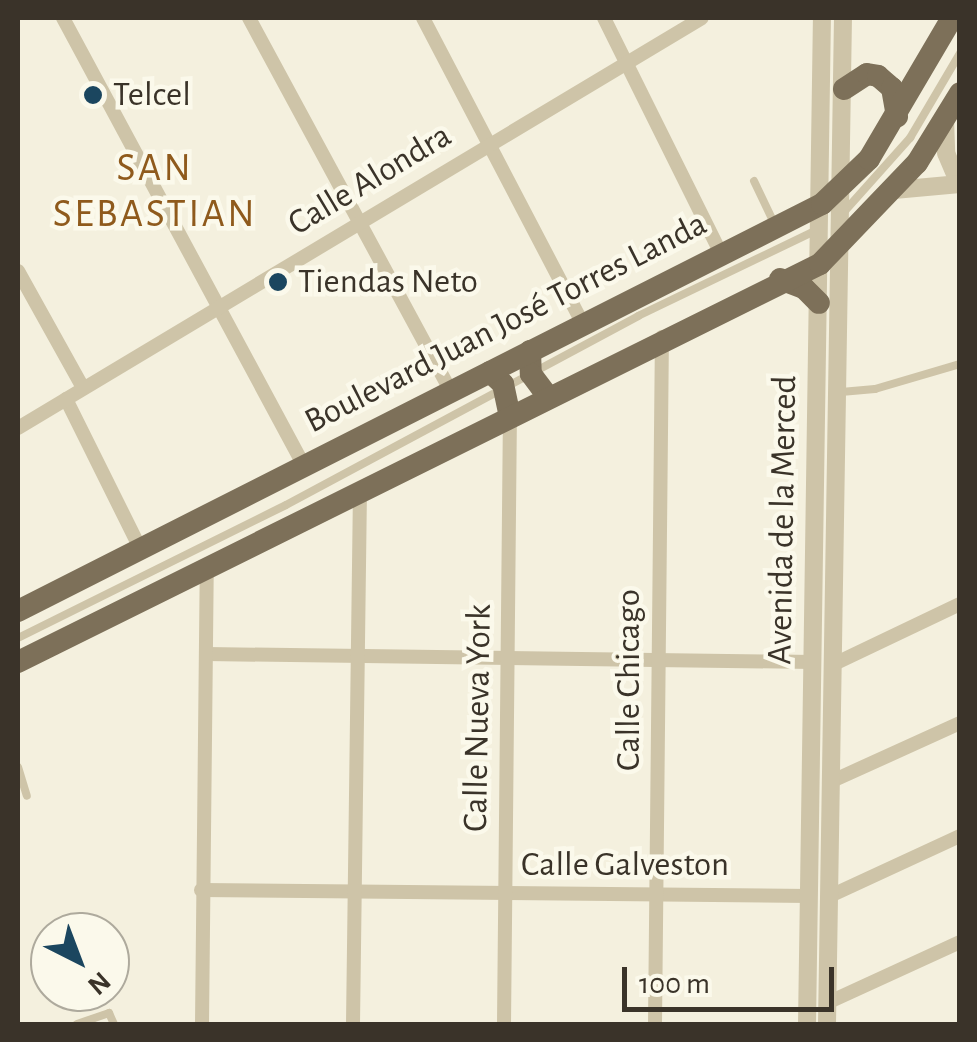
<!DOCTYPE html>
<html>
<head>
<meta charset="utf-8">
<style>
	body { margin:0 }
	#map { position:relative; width:977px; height:1042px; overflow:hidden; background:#f4f0de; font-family:"Alegreya Sans",sans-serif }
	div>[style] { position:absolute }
	.service>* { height:8px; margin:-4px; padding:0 4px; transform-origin:4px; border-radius:4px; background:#cec4a8 }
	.minor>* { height:14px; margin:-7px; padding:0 7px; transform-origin:7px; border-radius:7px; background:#cec4a8 }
	.tertiary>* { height:18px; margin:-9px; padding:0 9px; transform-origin:9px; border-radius:9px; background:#cec4a8 }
	.primary>* { height:22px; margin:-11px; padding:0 11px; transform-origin:11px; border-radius:11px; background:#7d7059 }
	.dots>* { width:28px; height:28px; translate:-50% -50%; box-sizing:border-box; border:5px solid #fbf9eb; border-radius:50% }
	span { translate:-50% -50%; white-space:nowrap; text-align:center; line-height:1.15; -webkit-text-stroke:9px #fbf9eb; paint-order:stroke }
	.poi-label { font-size:35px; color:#3a3329 }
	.left { translate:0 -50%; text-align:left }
	.street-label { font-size:35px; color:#3a3329 }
	.quarter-label { font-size:40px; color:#8f5a1c; letter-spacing:2.5px }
	.frame { position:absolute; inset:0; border:20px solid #3a3329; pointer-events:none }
	.north { position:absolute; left:30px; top:912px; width:100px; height:100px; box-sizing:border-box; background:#fbf9eb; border:2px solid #aeaa9d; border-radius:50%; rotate:138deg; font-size:28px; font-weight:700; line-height:40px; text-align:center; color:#3a3329 }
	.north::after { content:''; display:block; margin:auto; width:35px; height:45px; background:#1b465f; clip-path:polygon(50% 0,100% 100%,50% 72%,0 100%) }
	.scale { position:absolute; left:622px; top:967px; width:212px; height:45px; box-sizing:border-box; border:5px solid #3a3329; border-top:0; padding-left:12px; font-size:30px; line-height:35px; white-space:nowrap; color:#3a3329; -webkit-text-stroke:8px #fbf9eb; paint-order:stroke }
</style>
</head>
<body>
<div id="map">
	<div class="service">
		<i style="left:754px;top:181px;width:47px;rotate:64.5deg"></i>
		<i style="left:843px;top:213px;width:101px;rotate:-48.2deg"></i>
		<i style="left:910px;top:138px;width:99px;rotate:-59.5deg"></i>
		<i style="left:841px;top:392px;width:34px;rotate:-5deg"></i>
		<i style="left:875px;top:389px;width:89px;rotate:-16.4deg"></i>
		<i style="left:18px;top:638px;width:299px;rotate:-26.4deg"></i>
		<i style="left:286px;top:505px;width:400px;rotate:-28.2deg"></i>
		<i style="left:638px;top:316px;width:201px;rotate:-25.7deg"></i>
		<i style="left:18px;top:767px;width:30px;rotate:73deg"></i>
		<i style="left:77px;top:1024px;width:34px;rotate:-19deg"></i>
		<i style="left:109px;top:1013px;width:12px;rotate:66deg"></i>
	</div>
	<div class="minor">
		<i style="left:63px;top:18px;width:506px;rotate:61.71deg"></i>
		<i style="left:249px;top:18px;width:424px;rotate:61.6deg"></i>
		<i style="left:423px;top:18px;width:348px;rotate:62.4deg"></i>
		<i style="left:604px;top:18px;width:263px;rotate:63.6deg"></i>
		<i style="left:18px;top:271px;width:134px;rotate:60.9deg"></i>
		<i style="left:66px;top:399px;width:169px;rotate:63.6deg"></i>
		<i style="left:18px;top:428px;width:797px;rotate:-30.94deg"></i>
		<i style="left:207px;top:654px;width:606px;rotate:0.76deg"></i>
		<i style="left:832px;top:665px;width:142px;rotate:-25.5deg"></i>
		<i style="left:830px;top:782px;width:143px;rotate:-24.4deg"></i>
		<i style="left:201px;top:890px;width:608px;rotate:0.57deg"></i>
		<i style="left:830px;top:896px;width:143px;rotate:-24.8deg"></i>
		<i style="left:827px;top:1003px;width:146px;rotate:-24.6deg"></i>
		<i style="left:202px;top:1024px;width:457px;rotate:-89.4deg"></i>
		<i style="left:353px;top:1024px;width:534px;rotate:-89.25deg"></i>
		<i style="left:504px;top:1024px;width:609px;rotate:-89.44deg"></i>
		<i style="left:655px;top:1024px;width:687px;rotate:-89.42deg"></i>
	</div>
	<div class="tertiary">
		<i style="left:945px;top:118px;width:35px;rotate:88deg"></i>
		<i style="left:946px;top:153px;width:34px;rotate:67deg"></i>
		<i style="left:894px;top:190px;width:66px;rotate:-5.2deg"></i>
		<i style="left:807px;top:1024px;width:1006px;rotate:-89.15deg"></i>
		<i style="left:827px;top:1024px;width:1006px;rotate:-89.09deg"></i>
	</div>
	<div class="primary">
		<i style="left:844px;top:89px;width:27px;rotate:-33deg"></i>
		<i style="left:867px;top:74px;width:11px;rotate:10deg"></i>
		<i style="left:878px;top:76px;width:18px;rotate:41deg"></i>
		<i style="left:892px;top:88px;width:29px;rotate:80deg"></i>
		<i style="left:780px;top:279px;width:26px;rotate:21deg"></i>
		<i style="left:804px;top:288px;width:21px;rotate:45deg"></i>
		<i style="left:530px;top:351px;width:23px;rotate:88deg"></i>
		<i style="left:531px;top:374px;width:26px;rotate:53deg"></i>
		<i style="left:490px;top:372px;width:18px;rotate:43deg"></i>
		<i style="left:503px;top:384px;width:30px;rotate:78deg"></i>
		<i style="left:18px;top:611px;width:901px;rotate:-26.85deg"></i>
		<i style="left:822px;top:204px;width:65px;rotate:-43.8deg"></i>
		<i style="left:869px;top:159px;width:164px;rotate:-59.5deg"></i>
		<i style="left:18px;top:662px;width:895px;rotate:-26.39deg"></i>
		<i style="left:820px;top:264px;width:140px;rotate:-46.2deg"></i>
		<i style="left:917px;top:163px;width:82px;rotate:-58.4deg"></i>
	</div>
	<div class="dots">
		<i style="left:93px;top:95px;background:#1b465f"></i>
		<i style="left:278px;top:282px;background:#1b465f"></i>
	</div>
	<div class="poi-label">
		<span class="left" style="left:113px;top:95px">Telcel</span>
		<span class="left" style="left:298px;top:282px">Tiendas Neto</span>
	</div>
	<div class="street-label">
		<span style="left:370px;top:180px;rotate:-31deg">Calle Alondra</span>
		<span style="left:506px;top:323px;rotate:-27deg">Boulevard Juan José Torres Landa</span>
		<span style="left:783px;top:520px;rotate:-89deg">Avenida de la Merced</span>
		<span style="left:629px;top:680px;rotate:-90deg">Calle Chicago</span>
		<span style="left:478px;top:718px;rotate:-89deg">Calle Nueva York</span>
		<span style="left:625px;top:865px">Calle Galveston</span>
	</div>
	<div class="quarter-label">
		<span style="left:155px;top:191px">SAN<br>SEBASTIAN</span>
	</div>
	<div class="frame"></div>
	<div class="north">N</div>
	<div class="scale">100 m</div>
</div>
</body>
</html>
